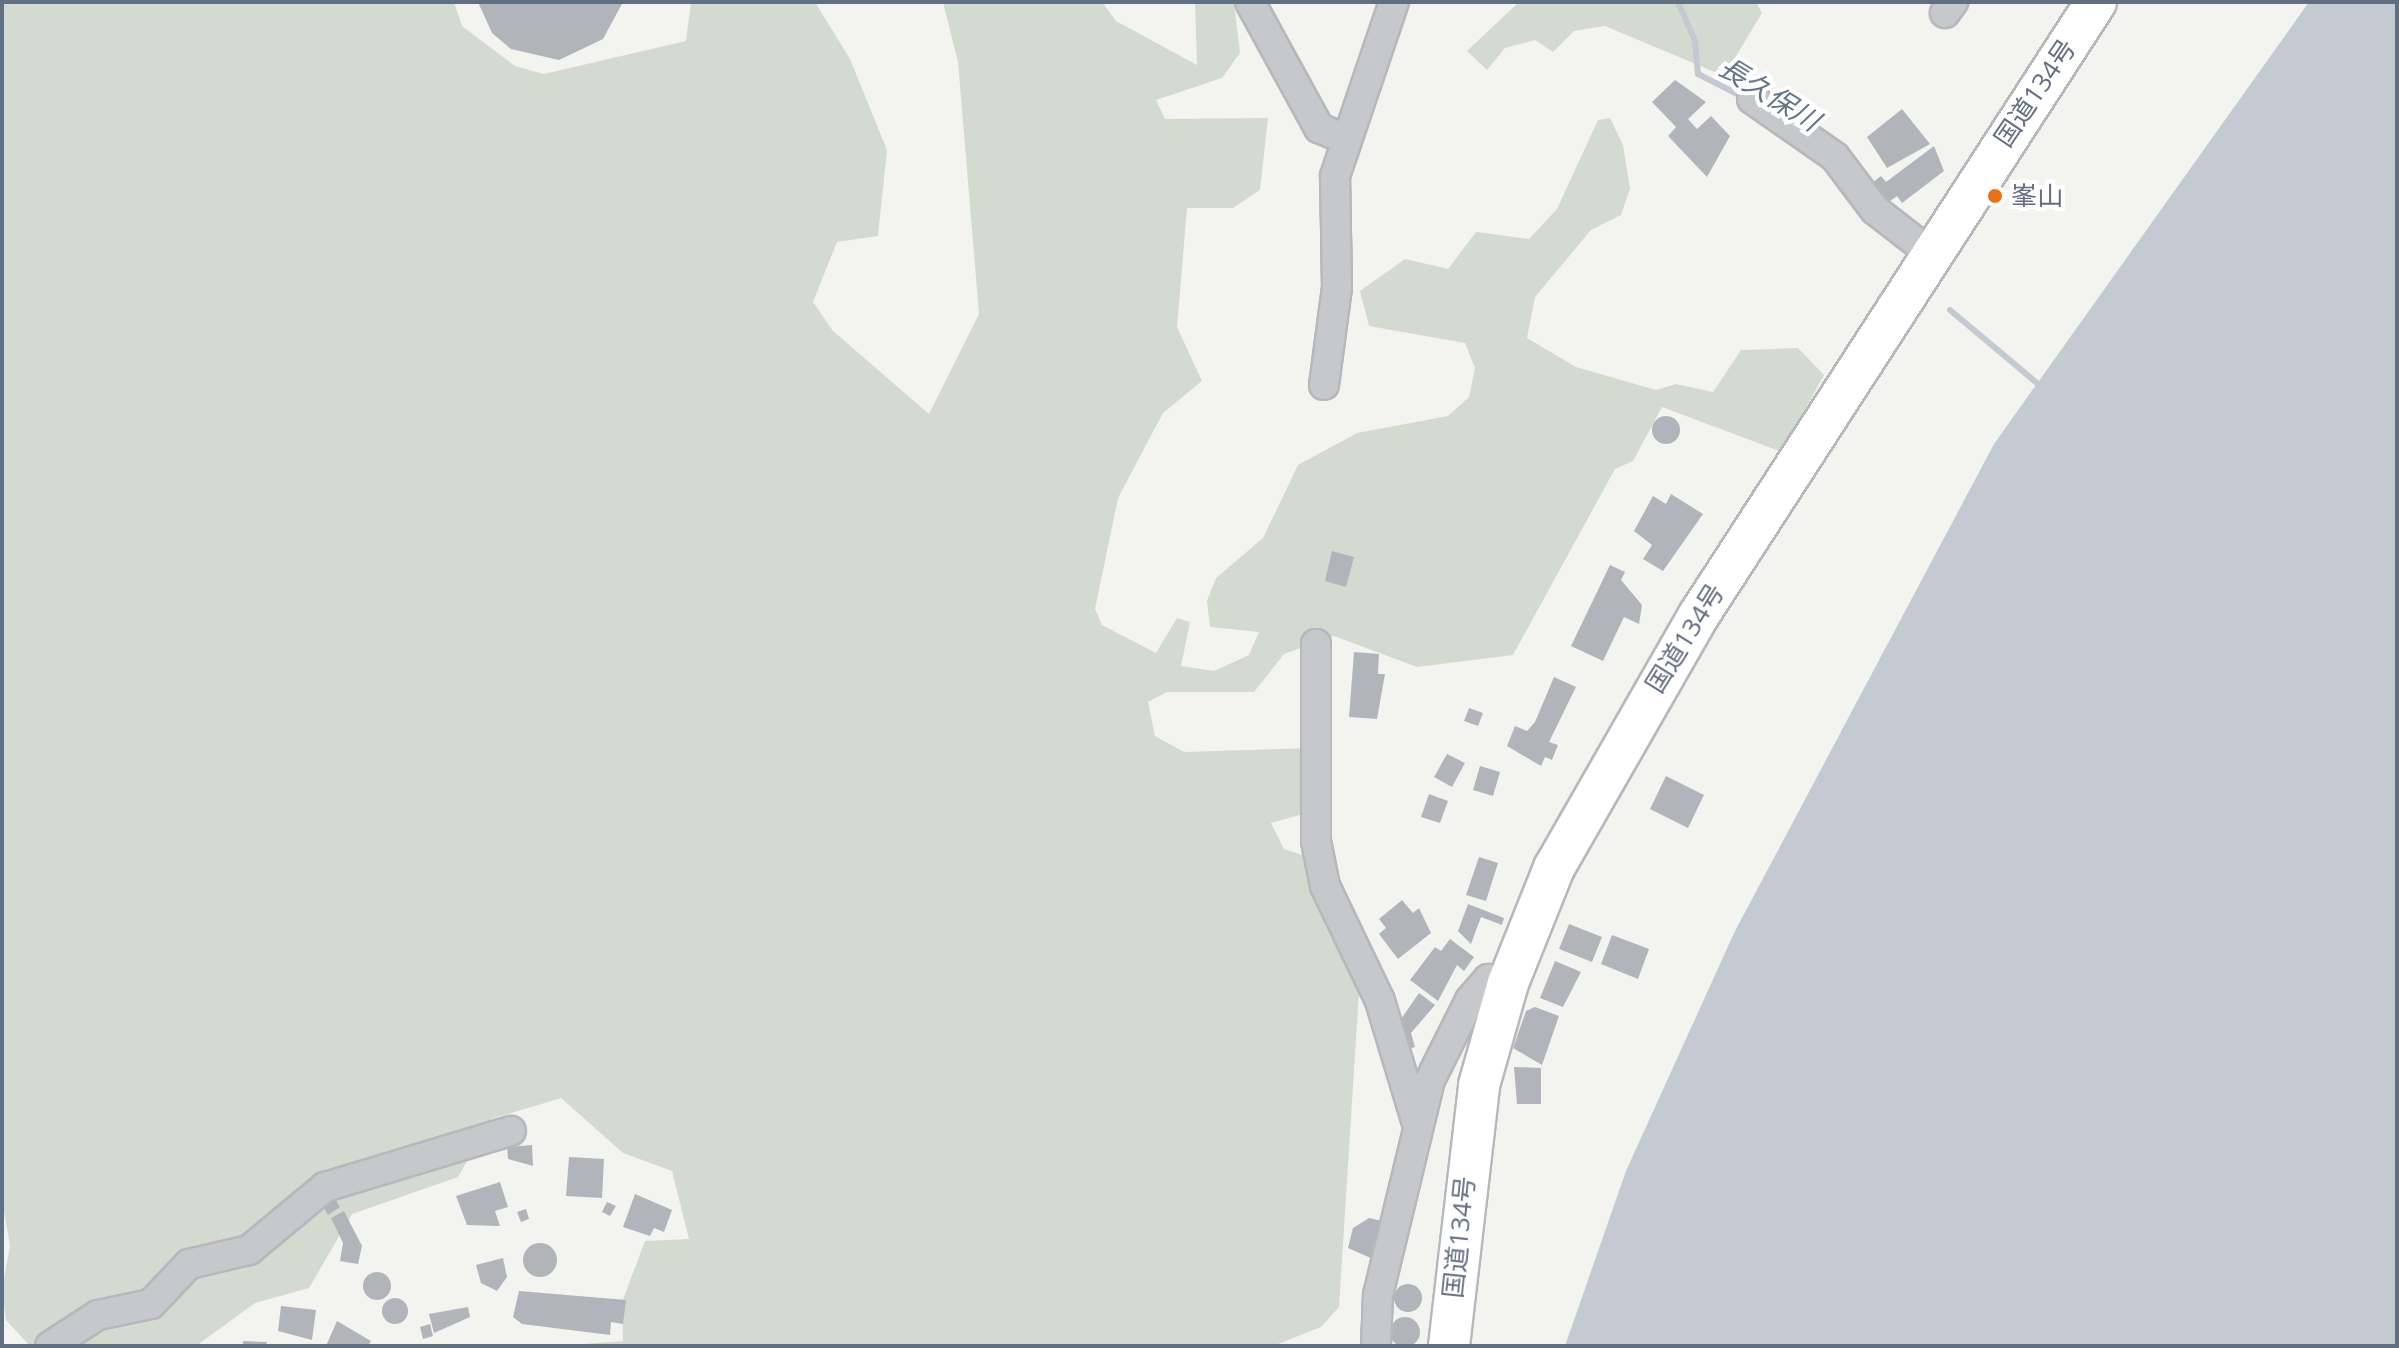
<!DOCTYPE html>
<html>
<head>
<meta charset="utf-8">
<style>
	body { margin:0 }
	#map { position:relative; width:2399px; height:1348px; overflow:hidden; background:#f3f4ef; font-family:"Open Sans","Noto Sans JP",sans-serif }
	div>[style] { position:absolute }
	.green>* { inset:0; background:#d3dbd0 }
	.water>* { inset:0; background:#c3cad1 }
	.stream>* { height:6px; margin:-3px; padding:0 3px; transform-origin:3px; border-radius:3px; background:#c3cad1 }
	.building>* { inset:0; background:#b1b5bb }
	.round { border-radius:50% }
	.roads { filter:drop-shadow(2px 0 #b6b8bb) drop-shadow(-2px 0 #b6b8bb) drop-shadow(0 2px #b6b8bb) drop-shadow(0 -2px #b6b8bb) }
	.minor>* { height:28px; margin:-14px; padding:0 14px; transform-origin:14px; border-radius:14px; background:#c6c8cc }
	.highway>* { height:40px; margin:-20px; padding:0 20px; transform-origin:20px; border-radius:20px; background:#fff }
	.dots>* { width:22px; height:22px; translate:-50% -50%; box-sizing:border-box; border:4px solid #fff; border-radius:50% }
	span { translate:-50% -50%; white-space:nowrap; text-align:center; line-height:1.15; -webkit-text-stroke:8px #fff; paint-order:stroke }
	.street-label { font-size:26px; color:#626e82 }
	.poi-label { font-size:26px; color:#626e82 }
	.left { translate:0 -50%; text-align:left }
	.water-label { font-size:28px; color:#627687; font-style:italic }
	.frame { position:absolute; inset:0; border:4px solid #626e82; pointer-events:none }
</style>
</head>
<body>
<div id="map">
	<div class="green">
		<i style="clip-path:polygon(2px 2px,454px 2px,462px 26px,515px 66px,544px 74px,686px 41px,691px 2px,815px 2px,850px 59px,887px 150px,878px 236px,837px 242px,813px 302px,833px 331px,929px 414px,979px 314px,958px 62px,943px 2px,1102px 2px,1116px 21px,1197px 65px,1195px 2px,1234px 2px,1240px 53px,1222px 78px,1156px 100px,1165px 119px,1268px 118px,1260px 190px,1233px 208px,1187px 208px,1177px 327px,1202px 381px,1163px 413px,1118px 498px,1095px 609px,1102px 625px,1156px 653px,1177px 618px,1190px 622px,1181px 666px,1214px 671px,1249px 655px,1259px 632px,1210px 627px,1207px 601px,1216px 578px,1263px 538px,1298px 465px,1357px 433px,1448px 416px,1469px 397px,1475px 368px,1465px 343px,1369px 326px,1360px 291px,1405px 259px,1448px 269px,1476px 232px,1529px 239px,1557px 209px,1598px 120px,1610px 118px,1623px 145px,1630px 189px,1621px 215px,1591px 230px,1535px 297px,1527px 338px,1576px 367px,1656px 390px,1676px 384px,1713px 392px,1741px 350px,1798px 348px,1824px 375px,1782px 452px,1662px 407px,1633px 461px,1615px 469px,1513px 655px,1417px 667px,1334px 636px,1284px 654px,1254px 692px,1167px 692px,1148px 702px,1155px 736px,1184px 752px,1307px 748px,1307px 813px,1271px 823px,1284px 849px,1309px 857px,1359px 992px,1339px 1307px,1321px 1327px,1273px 1346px,557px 1346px,623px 1341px,622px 1302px,645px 1241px,689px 1239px,672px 1171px,623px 1153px,561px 1098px,491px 1119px,458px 1177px,352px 1214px,309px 1288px,255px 1303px,196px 1346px,30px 1346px,6px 1320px,2px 1290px,10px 1246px,2px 1200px)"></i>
		<i style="clip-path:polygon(1519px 2px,1756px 2px,1762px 13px,1724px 76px,1605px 26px,1574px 31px,1553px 52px,1535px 40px,1505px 48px,1487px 70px,1467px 51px)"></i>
	</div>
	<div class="water">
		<i style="clip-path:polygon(2309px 2px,2397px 2px,2397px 1346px,1565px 1346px,1626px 1171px,1735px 931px,1994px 444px)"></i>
	</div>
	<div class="stream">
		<i style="left:1678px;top:2px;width:43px;rotate:66.4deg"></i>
		<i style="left:1695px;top:41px;width:33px;rotate:85deg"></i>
		<i style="left:1698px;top:74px;width:53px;rotate:27.1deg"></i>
		<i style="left:1950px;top:310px;width:114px;rotate:40deg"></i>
	</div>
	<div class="building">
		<i style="clip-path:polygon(478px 2px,623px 2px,603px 39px,559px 60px,511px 49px,492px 33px)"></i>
		<i style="clip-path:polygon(1675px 80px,1706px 102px,1688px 119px,1697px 129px,1711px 116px,1730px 136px,1707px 177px,1668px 136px,1676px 127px,1652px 102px)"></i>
		<i style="clip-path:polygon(1902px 109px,1930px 144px,1887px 168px,1867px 137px)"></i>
		<i style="clip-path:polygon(1934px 146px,1944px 171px,1902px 203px,1897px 196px,1882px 207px,1867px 187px,1881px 176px,1886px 182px)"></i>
		<i class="round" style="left:1652px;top:416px;width:28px;height:28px"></i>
		<i style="clip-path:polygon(1671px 494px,1703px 514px,1663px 571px,1643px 559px,1652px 545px,1634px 531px,1653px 496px,1666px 504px)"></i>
		<i style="clip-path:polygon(1332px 551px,1354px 557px,1346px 587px,1325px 581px)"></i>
		<i style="clip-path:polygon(1610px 565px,1625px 572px,1621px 580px,1642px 605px,1639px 624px,1624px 617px,1603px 661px,1571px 646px)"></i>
		<i style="clip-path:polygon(1354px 652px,1379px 654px,1378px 674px,1385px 674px,1377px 719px,1349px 717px)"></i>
		<i style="clip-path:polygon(1554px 677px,1576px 687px,1549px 742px,1558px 745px,1552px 760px,1545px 757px,1541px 766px,1507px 746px,1515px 726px,1527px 731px,1535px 722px)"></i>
		<i style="clip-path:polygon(1469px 708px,1483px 713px,1478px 726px,1464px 721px)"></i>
		<i style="clip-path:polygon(1447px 754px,1465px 763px,1452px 787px,1434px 777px)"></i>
		<i style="clip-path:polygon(1480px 766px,1500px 772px,1493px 796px,1473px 790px)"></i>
		<i style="clip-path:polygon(1666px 776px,1704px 795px,1688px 828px,1650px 809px)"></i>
		<i style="clip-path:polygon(1429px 794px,1448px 801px,1440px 823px,1421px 817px)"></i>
		<i style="clip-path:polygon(1479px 857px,1498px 863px,1486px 901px,1466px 895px)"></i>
		<i style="clip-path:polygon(1402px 900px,1413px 913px,1419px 908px,1431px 933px,1398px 959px,1379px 934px,1386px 928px,1379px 919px)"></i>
		<i style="clip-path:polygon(1468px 904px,1504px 918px,1502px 925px,1481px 917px,1471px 944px,1458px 931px)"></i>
		<i style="clip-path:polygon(1569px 924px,1602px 937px,1592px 962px,1559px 949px)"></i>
		<i style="clip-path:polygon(1612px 935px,1649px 949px,1638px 979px,1601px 964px)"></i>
		<i style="clip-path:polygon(1450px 939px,1474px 957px,1464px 971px,1457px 965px,1438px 1001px,1410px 980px,1435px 947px,1441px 951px)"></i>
		<i style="clip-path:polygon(1555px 961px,1581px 972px,1563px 1007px,1540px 998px)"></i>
		<i style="clip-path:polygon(1419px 993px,1435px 1005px,1411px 1033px,1415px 1047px,1404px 1050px,1397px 1025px)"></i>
		<i style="clip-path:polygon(1535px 1007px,1559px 1016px,1542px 1065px,1513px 1048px,1526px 1011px)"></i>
		<i style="clip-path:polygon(1514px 1067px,1541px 1068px,1541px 1104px,1517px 1104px)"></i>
		<i style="clip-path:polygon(532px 1145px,533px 1166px,508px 1159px,507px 1147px)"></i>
		<i style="clip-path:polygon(569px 1157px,604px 1159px,602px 1198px,566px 1196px)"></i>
		<i style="clip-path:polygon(500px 1182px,508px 1207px,495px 1211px,500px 1226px,467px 1225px,456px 1196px)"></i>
		<i style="clip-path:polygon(332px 1194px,340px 1207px,328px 1215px,320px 1201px)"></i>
		<i style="clip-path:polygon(635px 1194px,672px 1210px,664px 1232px,654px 1228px,650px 1236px,623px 1227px)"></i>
		<i style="clip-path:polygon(607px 1202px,616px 1206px,610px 1216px,602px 1212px)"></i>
		<i style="clip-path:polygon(526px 1209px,529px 1219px,521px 1222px,517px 1212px)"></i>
		<i style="clip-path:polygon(344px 1211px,362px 1246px,358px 1264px,340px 1261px,343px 1243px,331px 1218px)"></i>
		<i style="clip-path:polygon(1369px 1218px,1382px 1221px,1373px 1259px,1348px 1248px,1353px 1228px)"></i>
		<i class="round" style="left:523px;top:1243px;width:34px;height:34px"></i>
		<i style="clip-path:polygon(503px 1258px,507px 1277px,497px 1291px,481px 1283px,476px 1265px)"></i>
		<i class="round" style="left:363px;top:1272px;width:28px;height:28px"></i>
		<i class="round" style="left:1394px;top:1284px;width:28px;height:28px"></i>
		<i style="clip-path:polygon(519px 1291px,626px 1300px,623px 1324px,611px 1322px,610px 1335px,522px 1324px,513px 1317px)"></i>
		<i class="round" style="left:382px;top:1298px;width:26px;height:26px"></i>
		<i style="clip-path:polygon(281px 1306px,316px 1310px,312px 1340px,278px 1331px)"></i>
		<i style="clip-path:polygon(468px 1307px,470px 1317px,434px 1333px,429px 1314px)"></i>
		<i class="round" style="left:1390px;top:1317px;width:30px;height:30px"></i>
		<i style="clip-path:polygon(337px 1321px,371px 1341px,368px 1346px,326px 1346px)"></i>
		<i style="clip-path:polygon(430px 1324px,433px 1336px,423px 1339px,420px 1327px)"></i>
		<i style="clip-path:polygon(243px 1341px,267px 1342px,266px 1346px,243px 1346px)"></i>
	</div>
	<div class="roads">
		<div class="minor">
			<i style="left:1250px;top:2px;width:144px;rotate:61.3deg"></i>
			<i style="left:1319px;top:128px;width:28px;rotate:23deg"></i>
			<i style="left:1945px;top:13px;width:14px;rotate:-54deg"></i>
			<i style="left:1752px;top:99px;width:101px;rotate:34.9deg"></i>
			<i style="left:1835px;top:157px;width:66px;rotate:53deg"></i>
			<i style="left:1875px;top:210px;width:68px;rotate:37.9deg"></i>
			<i style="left:1324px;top:385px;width:98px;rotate:-82.4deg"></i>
			<i style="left:1337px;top:288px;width:112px;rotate:-91deg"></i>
			<i style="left:1335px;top:176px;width:184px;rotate:-71.3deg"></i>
			<i style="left:1316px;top:644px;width:197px;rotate:90deg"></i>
			<i style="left:1316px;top:841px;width:46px;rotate:78.7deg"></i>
			<i style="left:1325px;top:886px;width:127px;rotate:64.4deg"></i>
			<i style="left:1380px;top:1001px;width:124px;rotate:73.2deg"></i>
			<i style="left:50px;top:1346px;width:57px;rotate:-32.9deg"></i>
			<i style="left:98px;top:1315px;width:54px;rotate:-11.7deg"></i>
			<i style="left:151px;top:1304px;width:55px;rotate:-46.5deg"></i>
			<i style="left:189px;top:1264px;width:62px;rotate:-13.1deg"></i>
			<i style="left:249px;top:1250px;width:99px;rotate:-39.7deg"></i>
			<i style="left:325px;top:1187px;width:194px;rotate:-16.8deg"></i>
			<i style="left:1376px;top:1346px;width:51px;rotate:-87.8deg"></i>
			<i style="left:1378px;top:1295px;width:221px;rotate:-76.4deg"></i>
			<i style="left:1430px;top:1080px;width:89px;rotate:-63.4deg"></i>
			<i style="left:1470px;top:1000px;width:28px;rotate:-49deg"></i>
			<i style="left:1488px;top:979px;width:20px;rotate:11deg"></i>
		</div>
		<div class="highway">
			<i style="left:1449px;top:1346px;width:263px;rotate:-83.4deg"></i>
			<i style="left:1479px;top:1085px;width:106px;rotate:-74.1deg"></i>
			<i style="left:1508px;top:983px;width:124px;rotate:-68.2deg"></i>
			<i style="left:1554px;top:868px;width:292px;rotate:-60.2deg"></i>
			<i style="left:1699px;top:615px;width:730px;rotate:-57.07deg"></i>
		</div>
	</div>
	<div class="dots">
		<i style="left:1995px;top:196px;background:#ea711a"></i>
	</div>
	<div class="street-label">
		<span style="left:2035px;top:93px;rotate:-56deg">国道134号</span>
		<span style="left:1685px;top:638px;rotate:-58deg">国道134号</span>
		<span style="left:1459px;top:1237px;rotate:-84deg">国道134号</span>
	</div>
	<div class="poi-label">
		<span class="left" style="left:2011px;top:196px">峯山</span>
	</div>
	<div class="water-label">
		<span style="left:1770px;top:93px;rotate:32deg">長久保川</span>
	</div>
	<div class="frame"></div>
</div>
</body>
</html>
